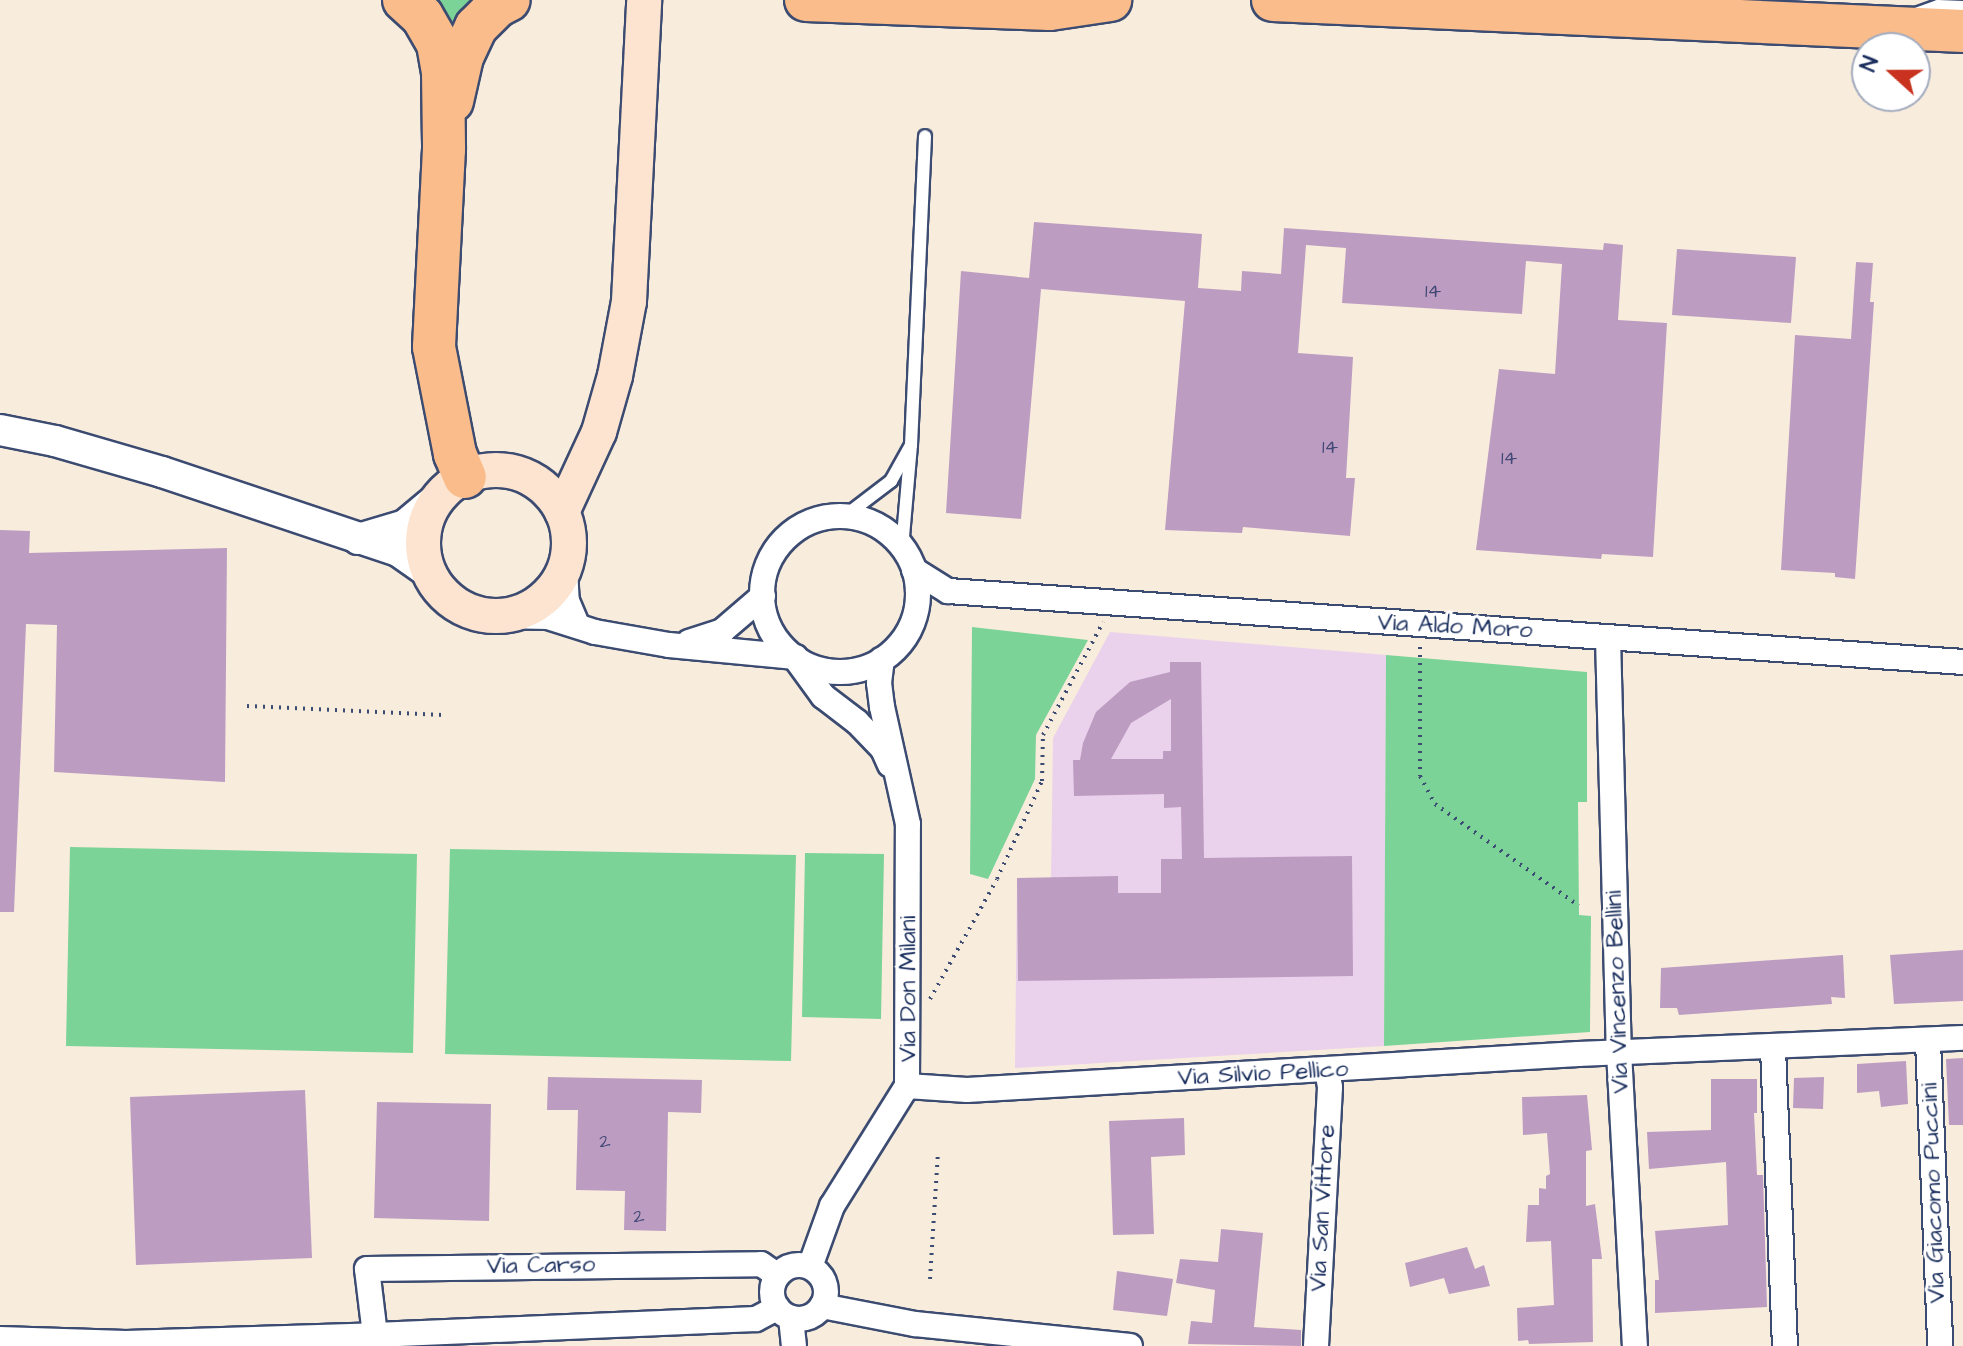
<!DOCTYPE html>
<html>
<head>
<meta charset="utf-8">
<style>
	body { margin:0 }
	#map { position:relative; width:1963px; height:1346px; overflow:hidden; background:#f8ecdc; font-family:"Architects Daughter",sans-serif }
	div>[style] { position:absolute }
	.built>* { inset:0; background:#ead1ec }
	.green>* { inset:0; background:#7cd397 }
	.building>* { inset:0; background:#bd9cc2 }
	.path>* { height:4px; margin-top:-2px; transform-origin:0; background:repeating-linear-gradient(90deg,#3c4b71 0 2px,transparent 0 8px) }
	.roads { filter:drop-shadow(2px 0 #3c4b71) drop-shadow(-2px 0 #3c4b71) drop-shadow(0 2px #3c4b71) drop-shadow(0 -2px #3c4b71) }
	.service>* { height:12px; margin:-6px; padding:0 6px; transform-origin:6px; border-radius:6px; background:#fff }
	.minor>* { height:24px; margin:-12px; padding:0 12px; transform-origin:12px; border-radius:12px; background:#fff }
	.minor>.ring { margin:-12px; padding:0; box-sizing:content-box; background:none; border:24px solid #fff; border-radius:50% }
	.tertiary>* { height:30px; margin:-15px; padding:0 15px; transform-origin:15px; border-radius:15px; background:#fff }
	.secondary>* { height:34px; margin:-17px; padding:0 17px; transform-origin:17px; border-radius:17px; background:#fde4d0 }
	.secondary>.ring { margin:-17px; padding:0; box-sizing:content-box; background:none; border:34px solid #fde4d0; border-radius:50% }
	.trunk>* { height:42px; margin:-21px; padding:0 21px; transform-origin:21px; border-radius:21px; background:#f9bc8a }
	span { translate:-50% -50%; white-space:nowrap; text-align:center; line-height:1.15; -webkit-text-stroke:6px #fff; paint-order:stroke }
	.number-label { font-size:20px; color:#444a77 }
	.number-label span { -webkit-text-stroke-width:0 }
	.street-label { font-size:24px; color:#1b2f5e }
	.north { position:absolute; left:1851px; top:32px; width:80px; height:80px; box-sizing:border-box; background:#fff; border:2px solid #a4acbf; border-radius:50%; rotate:291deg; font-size:22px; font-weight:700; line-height:32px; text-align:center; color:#1b2f5e }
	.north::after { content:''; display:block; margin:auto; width:28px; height:36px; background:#c8321e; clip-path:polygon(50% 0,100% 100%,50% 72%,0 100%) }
</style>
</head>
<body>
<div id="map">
	<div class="built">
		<i style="clip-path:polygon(1110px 632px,1386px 655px,1384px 1046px,1015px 1068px,1017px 878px,1051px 878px,1053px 738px)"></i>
	</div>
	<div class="green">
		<i style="clip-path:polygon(416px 0,493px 0,462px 38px)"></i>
		<i style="clip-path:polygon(972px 627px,1088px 640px,1036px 735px,1035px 779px,988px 879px,970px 874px)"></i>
		<i style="clip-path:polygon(1386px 655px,1587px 672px,1587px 802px,1578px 802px,1579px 915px,1591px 916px,1590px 1032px,1384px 1046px)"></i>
		<i style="clip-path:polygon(70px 847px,417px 854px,413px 1053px,66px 1046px)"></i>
		<i style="clip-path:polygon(450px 849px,796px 855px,791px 1061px,445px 1054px)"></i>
		<i style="clip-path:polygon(805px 853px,884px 854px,881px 1019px,802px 1017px)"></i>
	</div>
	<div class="building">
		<i style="clip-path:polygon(1034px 222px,1202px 234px,1198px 288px,1241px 291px,1242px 271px,1281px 274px,1284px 228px,1603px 250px,1604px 243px,1623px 245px,1618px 320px,1667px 323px,1653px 557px,1602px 554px,1601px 559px,1476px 550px,1499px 369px,1555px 374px,1562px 264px,1526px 261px,1522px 314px,1342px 303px,1346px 248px,1306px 245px,1298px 353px,1353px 357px,1346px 478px,1355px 478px,1350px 536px,1243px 527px,1242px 533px,1165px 530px,1185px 301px,1041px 289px,1021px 519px,946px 513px,961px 271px,1029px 278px)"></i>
		<i style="clip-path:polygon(1677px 249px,1796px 257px,1791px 323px,1672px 315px)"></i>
		<i style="clip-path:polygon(1856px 262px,1873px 263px,1870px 302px,1874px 302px,1855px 579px,1835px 577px,1835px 573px,1781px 570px,1795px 335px,1851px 339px)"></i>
		<i style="clip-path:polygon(0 530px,30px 531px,29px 553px,227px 548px,225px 782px,54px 772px,57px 625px,26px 624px,14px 912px,0 912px)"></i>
		<i style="clip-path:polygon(evenodd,1170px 662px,1201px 662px,1204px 858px,1352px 856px,1353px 976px,1018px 981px,1017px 878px,1118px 876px,1118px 893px,1161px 893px,1161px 859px,1182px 859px,1181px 807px,1164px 808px,1164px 794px,1074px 796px,1073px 760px,1080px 760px,1083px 743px,1096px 712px,1130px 682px,1170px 672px,1170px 662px,1171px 699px,1171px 751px,1163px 751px,1163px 759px,1111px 759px,1131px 723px,1171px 699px)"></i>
		<i style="clip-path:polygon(1963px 950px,1963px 1001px,1894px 1004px,1890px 955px)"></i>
		<i style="clip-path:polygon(1843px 955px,1845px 998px,1831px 997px,1832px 1004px,1679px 1015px,1677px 1008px,1660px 1008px,1661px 968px)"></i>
		<i style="clip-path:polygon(1963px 1058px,1963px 1125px,1949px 1125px,1946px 1059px)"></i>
		<i style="clip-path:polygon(1906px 1061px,1908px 1104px,1881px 1107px,1879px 1091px,1857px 1093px,1857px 1064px)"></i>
		<i style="clip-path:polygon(548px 1077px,702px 1080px,701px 1113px,668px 1112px,666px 1231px,624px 1230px,625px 1191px,576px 1190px,578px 1110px,547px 1110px)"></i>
		<i style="clip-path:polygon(1824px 1077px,1823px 1109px,1793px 1108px,1794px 1078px)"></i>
		<i style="clip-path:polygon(1711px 1079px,1757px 1079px,1757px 1113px,1754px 1113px,1757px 1175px,1763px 1175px,1767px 1307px,1655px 1313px,1655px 1280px,1659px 1280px,1655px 1231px,1728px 1225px,1726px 1162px,1649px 1169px,1647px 1132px,1711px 1130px)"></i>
		<i style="clip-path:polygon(305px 1090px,312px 1258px,136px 1265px,130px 1097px)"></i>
		<i style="clip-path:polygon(1587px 1095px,1592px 1150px,1586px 1151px,1586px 1206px,1595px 1204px,1602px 1259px,1592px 1259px,1593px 1342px,1529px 1344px,1528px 1340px,1518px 1341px,1517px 1308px,1554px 1305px,1551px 1241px,1526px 1242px,1528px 1205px,1539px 1205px,1539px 1188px,1546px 1189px,1546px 1176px,1550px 1174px,1547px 1133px,1523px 1135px,1522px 1097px)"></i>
		<i style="clip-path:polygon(377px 1102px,491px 1104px,489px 1221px,374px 1218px)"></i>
		<i style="clip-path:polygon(1184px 1118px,1185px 1155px,1151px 1157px,1154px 1234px,1113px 1235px,1109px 1121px)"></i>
		<i style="clip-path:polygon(1221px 1229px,1263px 1233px,1254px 1327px,1301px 1330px,1301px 1346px,1188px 1344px,1191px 1321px,1212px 1323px,1215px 1290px,1176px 1283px,1180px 1259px,1218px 1262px)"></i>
		<i style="clip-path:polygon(1467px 1247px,1475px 1269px,1484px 1265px,1490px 1286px,1449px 1294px,1444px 1278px,1410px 1287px,1405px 1263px)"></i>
		<i style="clip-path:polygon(1117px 1271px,1173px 1279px,1167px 1316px,1113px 1310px)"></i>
	</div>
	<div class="path">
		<i style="left:1420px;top:647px;width:129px;rotate:90deg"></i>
		<i style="left:1420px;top:776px;width:32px;rotate:62deg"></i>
		<i style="left:1435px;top:804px;width:176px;rotate:35.3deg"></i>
		<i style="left:247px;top:706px;width:196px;rotate:2.6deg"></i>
		<i style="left:930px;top:999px;width:137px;rotate:-60.8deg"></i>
		<i style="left:997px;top:879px;width:108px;rotate:-65.3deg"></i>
		<i style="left:1042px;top:781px;width:46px;rotate:-88.8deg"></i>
		<i style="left:1043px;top:735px;width:128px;rotate:-62deg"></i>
		<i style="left:930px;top:1279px;width:128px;rotate:-86.4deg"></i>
	</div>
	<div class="roads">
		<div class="service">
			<i style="left:1916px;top:14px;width:23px;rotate:-20deg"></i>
			<i style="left:1938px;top:6px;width:25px;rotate:2deg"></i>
			<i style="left:911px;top:445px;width:309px;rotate:-87.4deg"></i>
			<i style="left:845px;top:516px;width:58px;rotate:-37.3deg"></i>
			<i style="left:891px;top:481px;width:41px;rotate:-60.9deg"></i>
			<i style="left:911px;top:445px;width:102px;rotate:95deg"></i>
		</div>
		<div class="minor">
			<i class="ring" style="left:762px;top:516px;width:132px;height:132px"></i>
			<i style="left:565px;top:568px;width:33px;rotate:87deg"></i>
			<i style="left:567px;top:601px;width:26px;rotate:67deg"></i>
			<i style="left:914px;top:570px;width:40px;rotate:32deg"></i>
			<i style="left:948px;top:591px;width:1017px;rotate:4deg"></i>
			<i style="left:500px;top:616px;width:48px;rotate:1.2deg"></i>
			<i style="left:548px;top:617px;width:49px;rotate:17.7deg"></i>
			<i style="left:595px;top:632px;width:75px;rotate:10deg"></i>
			<i style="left:669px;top:645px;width:127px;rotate:5.4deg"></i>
			<i style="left:1608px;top:638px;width:414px;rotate:88.5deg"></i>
			<i style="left:1619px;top:1052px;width:294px;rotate:86.9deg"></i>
			<i style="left:689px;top:642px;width:35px;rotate:-18deg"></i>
			<i style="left:722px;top:631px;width:54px;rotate:-40.5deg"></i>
			<i style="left:796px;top:659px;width:46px;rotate:53.9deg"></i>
			<i style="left:823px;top:696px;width:43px;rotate:37.4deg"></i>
			<i style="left:857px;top:722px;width:37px;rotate:46deg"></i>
			<i style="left:883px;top:749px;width:17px;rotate:66deg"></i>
			<i style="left:1928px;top:1041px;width:305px;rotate:87.7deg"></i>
			<i style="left:1773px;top:1048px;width:298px;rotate:87.7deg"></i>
			<i style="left:907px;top:1086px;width:60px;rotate:3.8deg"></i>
			<i style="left:967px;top:1090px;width:612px;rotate:-3.37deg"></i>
			<i style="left:1578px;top:1054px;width:385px;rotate:-2.4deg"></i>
			<i class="ring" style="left:772px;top:1265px;width:30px;height:30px"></i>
			<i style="left:810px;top:1267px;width:65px;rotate:-70.2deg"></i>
			<i style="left:832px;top:1206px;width:142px;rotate:-58deg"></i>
			<i style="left:907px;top:1086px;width:262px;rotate:-89.8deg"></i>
			<i style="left:908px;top:824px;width:120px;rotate:-102.5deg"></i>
			<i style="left:882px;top:707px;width:24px;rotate:-97deg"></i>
			<i style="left:879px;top:683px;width:24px;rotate:-83deg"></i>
			<i style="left:822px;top:1306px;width:95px;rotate:11deg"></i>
			<i style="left:915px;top:1324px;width:216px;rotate:5.8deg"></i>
			<i style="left:791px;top:1318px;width:28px;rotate:84deg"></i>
			<i style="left:375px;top:1335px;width:66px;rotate:-96.9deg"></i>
			<i style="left:367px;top:1269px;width:394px;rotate:-0.7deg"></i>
			<i style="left:761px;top:1264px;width:19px;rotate:35deg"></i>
			<i style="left:0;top:1339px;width:126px;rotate:1.8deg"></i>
			<i style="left:126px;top:1343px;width:249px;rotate:-1.8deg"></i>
			<i style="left:375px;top:1335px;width:381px;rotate:-2.4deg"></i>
			<i style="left:756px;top:1319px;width:24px;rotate:-28deg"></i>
			<i style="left:1316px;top:1346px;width:259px;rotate:-86.9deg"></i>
			<i style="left:1330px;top:1087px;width:17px;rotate:-100deg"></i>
		</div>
		<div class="tertiary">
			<i style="left:0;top:430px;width:56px;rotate:11.3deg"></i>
			<i style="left:55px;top:441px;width:111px;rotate:16.2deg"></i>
			<i style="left:162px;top:472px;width:249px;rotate:18.5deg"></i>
			<i style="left:398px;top:551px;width:40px;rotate:34.9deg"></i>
			<i style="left:358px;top:539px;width:49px;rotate:-16.6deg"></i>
			<i style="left:405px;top:525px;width:48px;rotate:-40deg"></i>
		</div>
		<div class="secondary">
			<i class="ring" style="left:423px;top:470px;width:112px;height:112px"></i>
			<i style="left:562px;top:512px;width:88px;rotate:-65.2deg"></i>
			<i style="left:599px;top:432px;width:58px;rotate:-74.1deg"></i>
			<i style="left:615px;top:376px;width:76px;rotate:-79.4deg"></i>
			<i style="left:629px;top:301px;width:301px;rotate:-87.1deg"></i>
		</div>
		<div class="trunk">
			<i style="left:404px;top:0;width:24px;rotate:42deg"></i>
			<i style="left:422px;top:16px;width:32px;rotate:60deg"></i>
			<i style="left:438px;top:44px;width:29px;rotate:80deg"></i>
			<i style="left:443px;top:73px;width:76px;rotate:89.2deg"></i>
			<i style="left:444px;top:149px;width:198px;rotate:92.9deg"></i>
			<i style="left:434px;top:347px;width:109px;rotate:78.9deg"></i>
			<i style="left:455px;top:454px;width:25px;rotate:67deg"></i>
			<i style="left:806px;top:0;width:244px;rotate:2.1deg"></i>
			<i style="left:1050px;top:9px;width:61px;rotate:-8.5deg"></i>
			<i style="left:1273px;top:0;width:691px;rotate:2.57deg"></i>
			<i style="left:452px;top:101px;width:45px;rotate:-77.2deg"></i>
			<i style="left:462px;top:57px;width:33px;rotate:-65deg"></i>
			<i style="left:476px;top:27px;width:30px;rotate:-45deg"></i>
			<i style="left:497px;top:6px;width:13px;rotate:-27deg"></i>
		</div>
	</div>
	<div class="number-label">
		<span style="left:1433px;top:291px">14</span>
		<span style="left:1330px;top:447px">14</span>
		<span style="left:1509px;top:458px">14</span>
		<span style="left:605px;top:1141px">2</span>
		<span style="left:639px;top:1216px">2</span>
	</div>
	<div class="street-label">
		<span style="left:1455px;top:627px;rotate:3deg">Via Aldo Moro</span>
		<span style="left:909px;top:989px;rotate:-90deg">Via Don Milani</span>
		<span style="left:1618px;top:992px;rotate:-92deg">Via Vincenzo Bellini</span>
		<span style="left:1263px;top:1074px;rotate:-3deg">Via Silvio Pellico</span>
		<span style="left:1934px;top:1193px;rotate:-92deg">Via Giacomo Puccini</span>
		<span style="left:1323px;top:1208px;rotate:-87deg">Via San Vittore</span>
		<span style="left:541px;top:1266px;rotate:-1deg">Via Carso</span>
	</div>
	<div class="north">N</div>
</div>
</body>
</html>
